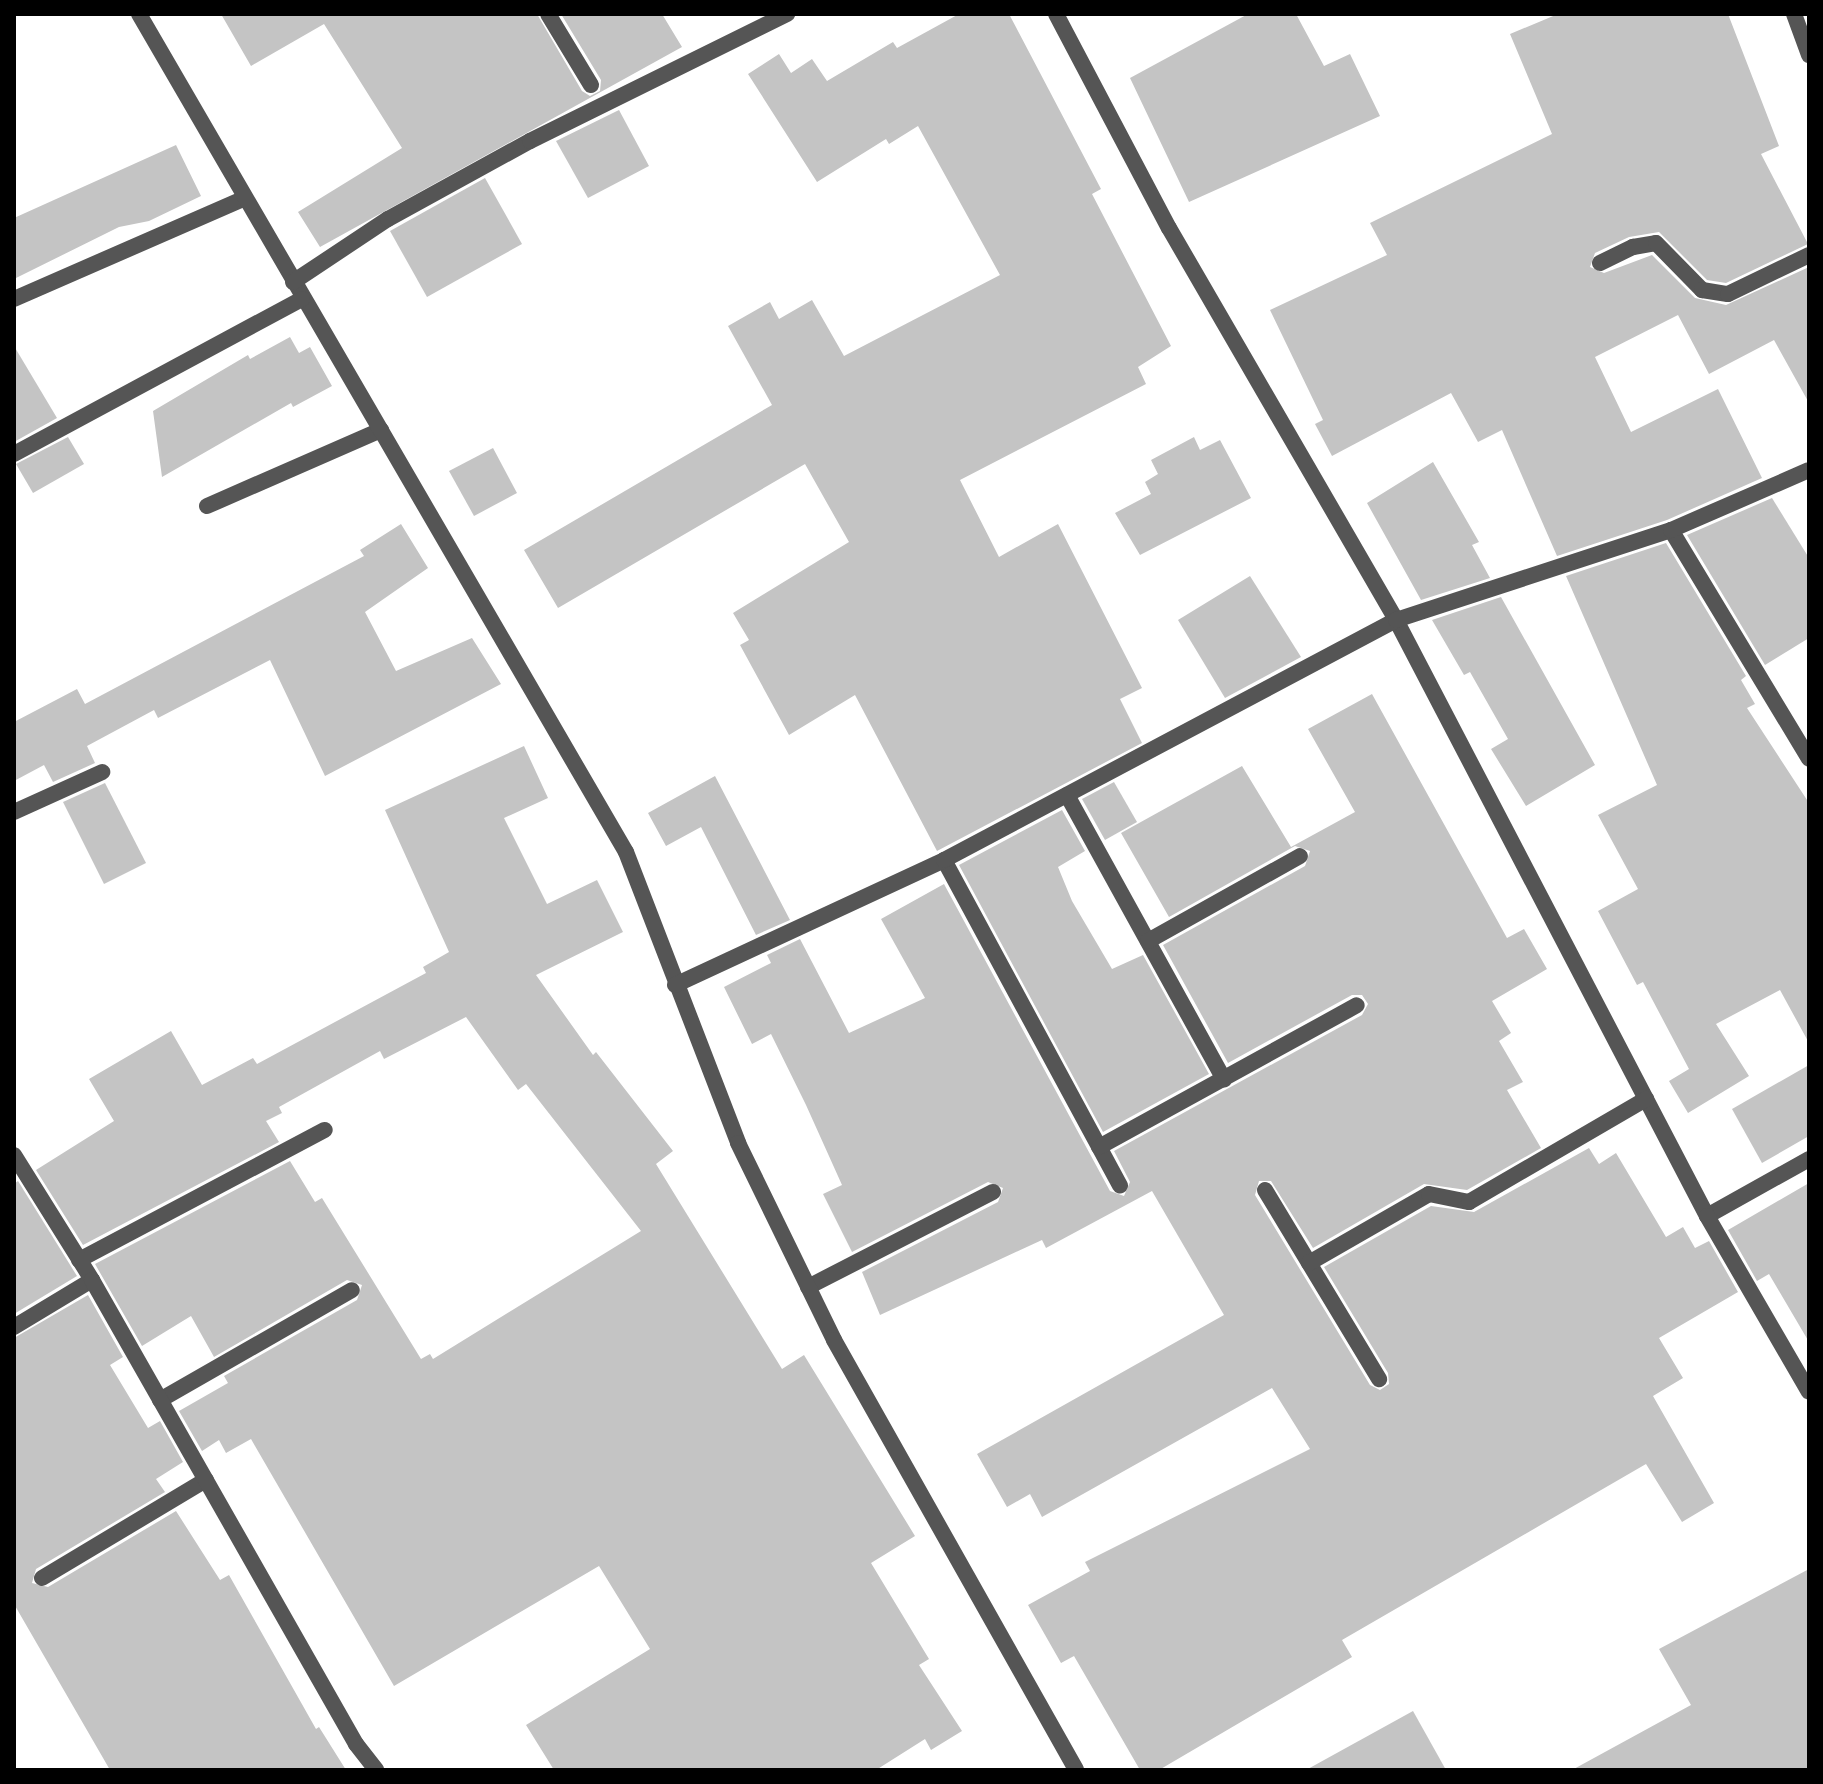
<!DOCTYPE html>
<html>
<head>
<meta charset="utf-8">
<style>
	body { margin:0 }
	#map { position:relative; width:1823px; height:1784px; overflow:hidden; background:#fff; font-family:"Open Sans",sans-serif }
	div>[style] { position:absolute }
	.building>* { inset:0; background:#c4c4c4 }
	.service>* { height:16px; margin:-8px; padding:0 8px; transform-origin:8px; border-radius:8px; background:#555 }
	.minor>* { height:16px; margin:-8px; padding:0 8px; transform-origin:8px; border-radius:8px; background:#555 }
	.tertiary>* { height:16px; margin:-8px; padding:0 8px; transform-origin:8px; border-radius:8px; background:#555 }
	span { translate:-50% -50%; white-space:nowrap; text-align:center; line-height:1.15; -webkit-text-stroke:6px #fff; paint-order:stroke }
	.frame { position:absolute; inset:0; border:16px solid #000; pointer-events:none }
</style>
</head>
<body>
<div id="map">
	<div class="building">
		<i style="clip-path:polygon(221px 14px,537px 14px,582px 91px,590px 96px,600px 91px,601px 80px,561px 14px,662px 14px,682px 47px,320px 247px,298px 212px,402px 148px,324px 24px,251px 66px)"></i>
		<i style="clip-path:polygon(959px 14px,1009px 14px,1101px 189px,1092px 194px,1171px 346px,1138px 367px,1146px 384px,960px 480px,999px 557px,1058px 524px,1142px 688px,1120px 699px,1142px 743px,937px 851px,855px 695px,789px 735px,740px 645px,749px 640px,733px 613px,849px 542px,805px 464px,558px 608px,524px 550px,772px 405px,728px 326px,770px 302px,779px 319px,812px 300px,844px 356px,1000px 275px,918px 126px,889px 144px,886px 139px,817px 182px,748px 74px,779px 54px,791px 73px,812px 59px,827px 81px,893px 42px,897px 48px)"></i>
		<i style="clip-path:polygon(1248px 14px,1296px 14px,1324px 66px,1350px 54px,1380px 116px,1189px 202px,1130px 78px)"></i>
		<i style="clip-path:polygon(1558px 14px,1728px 14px,1779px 146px,1761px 154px,1808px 244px,1726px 283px,1707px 280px,1659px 232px,1629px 237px,1595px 253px,1590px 267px,1604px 273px,1652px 255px,1695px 298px,1726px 305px,1809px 267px,1809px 403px,1774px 340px,1709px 374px,1678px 315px,1595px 357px,1631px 432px,1718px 389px,1762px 478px,1667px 520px,1557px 556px,1502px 430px,1478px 442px,1451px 393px,1332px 456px,1315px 424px,1323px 420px,1270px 310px,1387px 255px,1370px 223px,1552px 134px,1510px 34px)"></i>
		<i style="clip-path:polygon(619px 110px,649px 166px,588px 198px,556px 141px)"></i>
		<i style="clip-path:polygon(176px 145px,201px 196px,149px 221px,119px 227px,14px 279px,14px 218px)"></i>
		<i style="clip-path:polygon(485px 178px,522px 244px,427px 297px,390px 231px)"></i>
		<i style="clip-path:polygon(290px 337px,299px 353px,310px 347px,332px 386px,293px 407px,291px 403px,162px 477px,153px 411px,248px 355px,250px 359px)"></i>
		<i style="clip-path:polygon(14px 346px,57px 418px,14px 442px)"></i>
		<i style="clip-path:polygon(68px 437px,84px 464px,33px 493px,16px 464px)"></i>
		<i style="clip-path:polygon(1194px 437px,1200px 450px,1220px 440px,1251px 498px,1140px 555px,1115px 513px,1151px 494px,1145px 482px,1158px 474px,1151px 460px)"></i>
		<i style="clip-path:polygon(493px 448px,517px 493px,474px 516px,449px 471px)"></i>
		<i style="clip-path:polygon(1433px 462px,1479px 542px,1472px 545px,1490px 578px,1421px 600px,1367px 503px)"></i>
		<i style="clip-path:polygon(1772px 498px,1809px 558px,1809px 638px,1765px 665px,1687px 535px)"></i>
		<i style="clip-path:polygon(401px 524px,428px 568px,365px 612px,396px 671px,472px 638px,501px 684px,325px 776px,270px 660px,158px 718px,154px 710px,87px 746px,95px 763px,53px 782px,44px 765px,14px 781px,14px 722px,77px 689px,85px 704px,364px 556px,360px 550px)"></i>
		<i style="clip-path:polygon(1666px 543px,1746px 676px,1741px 680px,1755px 704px,1747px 708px,1809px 803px,1809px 1043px,1780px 990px,1716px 1024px,1749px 1076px,1688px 1113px,1669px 1081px,1689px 1069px,1643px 982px,1637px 985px,1598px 911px,1638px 889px,1598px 815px,1657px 785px,1566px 576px)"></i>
		<i style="clip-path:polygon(1250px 576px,1301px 657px,1225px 698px,1178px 620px)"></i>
		<i style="clip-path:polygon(1501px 597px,1595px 765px,1526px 806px,1491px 749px,1508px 739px,1470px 672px,1464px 675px,1432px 620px)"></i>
		<i style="clip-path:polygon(1372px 694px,1507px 938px,1524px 929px,1547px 969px,1492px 1001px,1511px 1033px,1499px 1041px,1523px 1082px,1507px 1090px,1541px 1148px,1467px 1190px,1424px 1184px,1313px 1248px,1271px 1181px,1259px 1181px,1255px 1195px,1370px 1385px,1380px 1390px,1389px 1384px,1388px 1373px,1324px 1267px,1431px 1206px,1474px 1212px,1589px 1148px,1599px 1164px,1616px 1153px,1666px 1237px,1683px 1227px,1695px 1248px,1709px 1241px,1738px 1292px,1659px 1338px,1683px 1378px,1653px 1396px,1714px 1503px,1682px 1522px,1646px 1464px,1342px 1640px,1352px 1657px,1159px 1770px,1140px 1770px,1074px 1656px,1061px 1663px,1028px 1605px,1090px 1571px,1085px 1562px,1310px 1449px,1272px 1388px,1042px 1517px,1030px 1494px,1007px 1507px,977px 1454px,1224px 1315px,1152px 1191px,1046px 1248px,1042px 1240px,880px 1315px,862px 1272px,998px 1202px,1003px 1188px,988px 1182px,852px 1252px,823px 1194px,842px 1185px,806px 1105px,771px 1034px,752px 1044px,724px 987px,771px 963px,767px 955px,800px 939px,849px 1033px,925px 998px,881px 919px,944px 884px,1110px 1191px,1124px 1196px,1130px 1182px,1114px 1151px,1362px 1015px,1368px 1004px,1362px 995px,1352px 995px,1228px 1063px,1163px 945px,1305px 866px,1310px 851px,1295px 846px,1169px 917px,1121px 833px,1242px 766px,1291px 847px,1355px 812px,1308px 729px)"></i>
		<i style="clip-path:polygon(524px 746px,548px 798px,504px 818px,547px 904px,597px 880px,623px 932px,536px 975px,593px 1055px,596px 1052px,673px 1151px,656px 1164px,782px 1369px,804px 1355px,915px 1536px,871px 1563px,929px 1659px,919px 1665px,962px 1731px,931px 1750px,925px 1739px,876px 1770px,554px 1770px,526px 1725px,650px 1649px,599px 1566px,394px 1686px,251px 1439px,226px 1453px,219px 1440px,202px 1451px,179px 1411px,228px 1383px,224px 1376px,357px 1300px,362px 1285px,347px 1280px,214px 1357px,191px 1316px,142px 1346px,95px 1264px,290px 1161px,315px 1202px,322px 1198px,421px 1359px,430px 1354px,433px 1359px,641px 1231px,526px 1084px,518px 1090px,466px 1017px,384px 1059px,380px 1051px,279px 1107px,282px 1113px,266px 1121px,279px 1142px,83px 1245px,36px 1170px,114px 1121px,89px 1079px,171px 1031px,202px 1085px,253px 1058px,257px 1064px,426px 973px,423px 967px,449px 952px,385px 810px)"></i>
		<i style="clip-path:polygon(715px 776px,790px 920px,756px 935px,701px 827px,666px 846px,648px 813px)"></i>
		<i style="clip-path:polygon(1114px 782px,1137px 822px,1105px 840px,1082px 799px)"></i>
		<i style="clip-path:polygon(105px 783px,146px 863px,104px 884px,63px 802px)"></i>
		<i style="clip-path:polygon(1062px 810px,1085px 851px,1058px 867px,1072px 901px,1112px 969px,1143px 955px,1209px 1074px,1103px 1132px,959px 865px)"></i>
		<i style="clip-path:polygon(1809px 1065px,1809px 1136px,1762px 1163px,1732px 1109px)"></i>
		<i style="clip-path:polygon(18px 1181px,77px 1276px,14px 1314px,14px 1184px)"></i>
		<i style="clip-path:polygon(1809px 1183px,1809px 1342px,1769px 1274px,1757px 1281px,1728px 1230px)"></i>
		<i style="clip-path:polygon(88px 1295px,123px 1357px,110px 1365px,148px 1428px,160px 1421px,183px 1462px,156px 1479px,165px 1492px,36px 1569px,32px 1583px,48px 1587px,176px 1511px,220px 1580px,229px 1575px,316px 1729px,319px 1727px,346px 1770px,110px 1770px,14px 1604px,14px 1338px)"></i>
		<i style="clip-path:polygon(1809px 1569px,1809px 1770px,1572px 1770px,1691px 1705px,1659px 1649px)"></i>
		<i style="clip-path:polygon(1413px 1711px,1446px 1770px,1306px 1770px)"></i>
	</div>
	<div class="service">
		<i style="left:14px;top:299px;width:252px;rotate:-23.6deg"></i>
		<i style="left:207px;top:506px;width:190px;rotate:-23.6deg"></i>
		<i style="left:14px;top:812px;width:97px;rotate:-24.4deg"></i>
		<i style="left:1707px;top:1216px;width:117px;rotate:-29.2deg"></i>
		<i style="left:808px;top:1287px;width:208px;rotate:-27.2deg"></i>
		<i style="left:160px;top:1400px;width:221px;rotate:-29.8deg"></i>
		<i style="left:42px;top:1578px;width:191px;rotate:-30.9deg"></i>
	</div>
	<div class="minor">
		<i style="left:139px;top:14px;width:969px;rotate:59.84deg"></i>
		<i style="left:626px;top:852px;width:312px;rotate:68.9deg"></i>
		<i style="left:738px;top:1143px;width:219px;rotate:64deg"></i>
		<i style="left:834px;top:1340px;width:493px;rotate:60.6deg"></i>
		<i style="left:548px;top:14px;width:83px;rotate:58.8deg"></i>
		<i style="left:1056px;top:14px;width:242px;rotate:62.2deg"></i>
		<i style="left:1169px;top:228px;width:453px;rotate:59.9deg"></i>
		<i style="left:1396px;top:620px;width:672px;rotate:62.44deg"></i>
		<i style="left:1707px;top:1216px;width:203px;rotate:59.9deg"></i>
		<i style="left:1794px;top:14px;width:44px;rotate:69.9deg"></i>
		<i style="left:1600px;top:263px;width:37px;rotate:-26deg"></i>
		<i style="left:1633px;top:247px;width:23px;rotate:-10deg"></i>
		<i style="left:1656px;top:243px;width:66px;rotate:45.6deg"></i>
		<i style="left:1702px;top:290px;width:26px;rotate:9deg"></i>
		<i style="left:1728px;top:294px;width:90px;rotate:-25.7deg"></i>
		<i style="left:293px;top:282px;width:114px;rotate:-33.6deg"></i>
		<i style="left:388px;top:219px;width:162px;rotate:-28.8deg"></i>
		<i style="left:530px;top:141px;width:287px;rotate:-26.3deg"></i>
		<i style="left:14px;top:454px;width:327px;rotate:-28.3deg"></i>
		<i style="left:1671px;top:530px;width:267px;rotate:58.9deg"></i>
		<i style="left:1067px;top:795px;width:325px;rotate:61.1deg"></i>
		<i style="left:944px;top:860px;width:370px;rotate:61.6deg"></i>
		<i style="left:1148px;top:941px;width:174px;rotate:-29.2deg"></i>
		<i style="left:675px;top:985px;width:297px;rotate:-24.9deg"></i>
		<i style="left:944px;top:860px;width:512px;rotate:-27.97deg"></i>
		<i style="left:1396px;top:620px;width:289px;rotate:-18.1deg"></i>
		<i style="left:1671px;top:530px;width:150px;rotate:-23.5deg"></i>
		<i style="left:1099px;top:1147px;width:294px;rotate:-28.8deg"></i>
		<i style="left:1265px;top:1190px;width:221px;rotate:58.9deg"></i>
		<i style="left:79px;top:1260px;width:278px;rotate:-27.9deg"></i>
		<i style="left:1309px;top:1263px;width:138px;rotate:-29.9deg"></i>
		<i style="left:1429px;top:1194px;width:41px;rotate:11.3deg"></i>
		<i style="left:1469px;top:1202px;width:205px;rotate:-30.2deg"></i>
		<i style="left:14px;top:1327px;width:91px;rotate:-31.1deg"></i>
	</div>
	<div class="tertiary">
		<i style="left:14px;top:1155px;width:147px;rotate:58deg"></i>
		<i style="left:92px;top:1280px;width:534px;rotate:60.36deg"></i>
		<i style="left:356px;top:1744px;width:33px;rotate:52deg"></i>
	</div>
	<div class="frame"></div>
</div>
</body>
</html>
